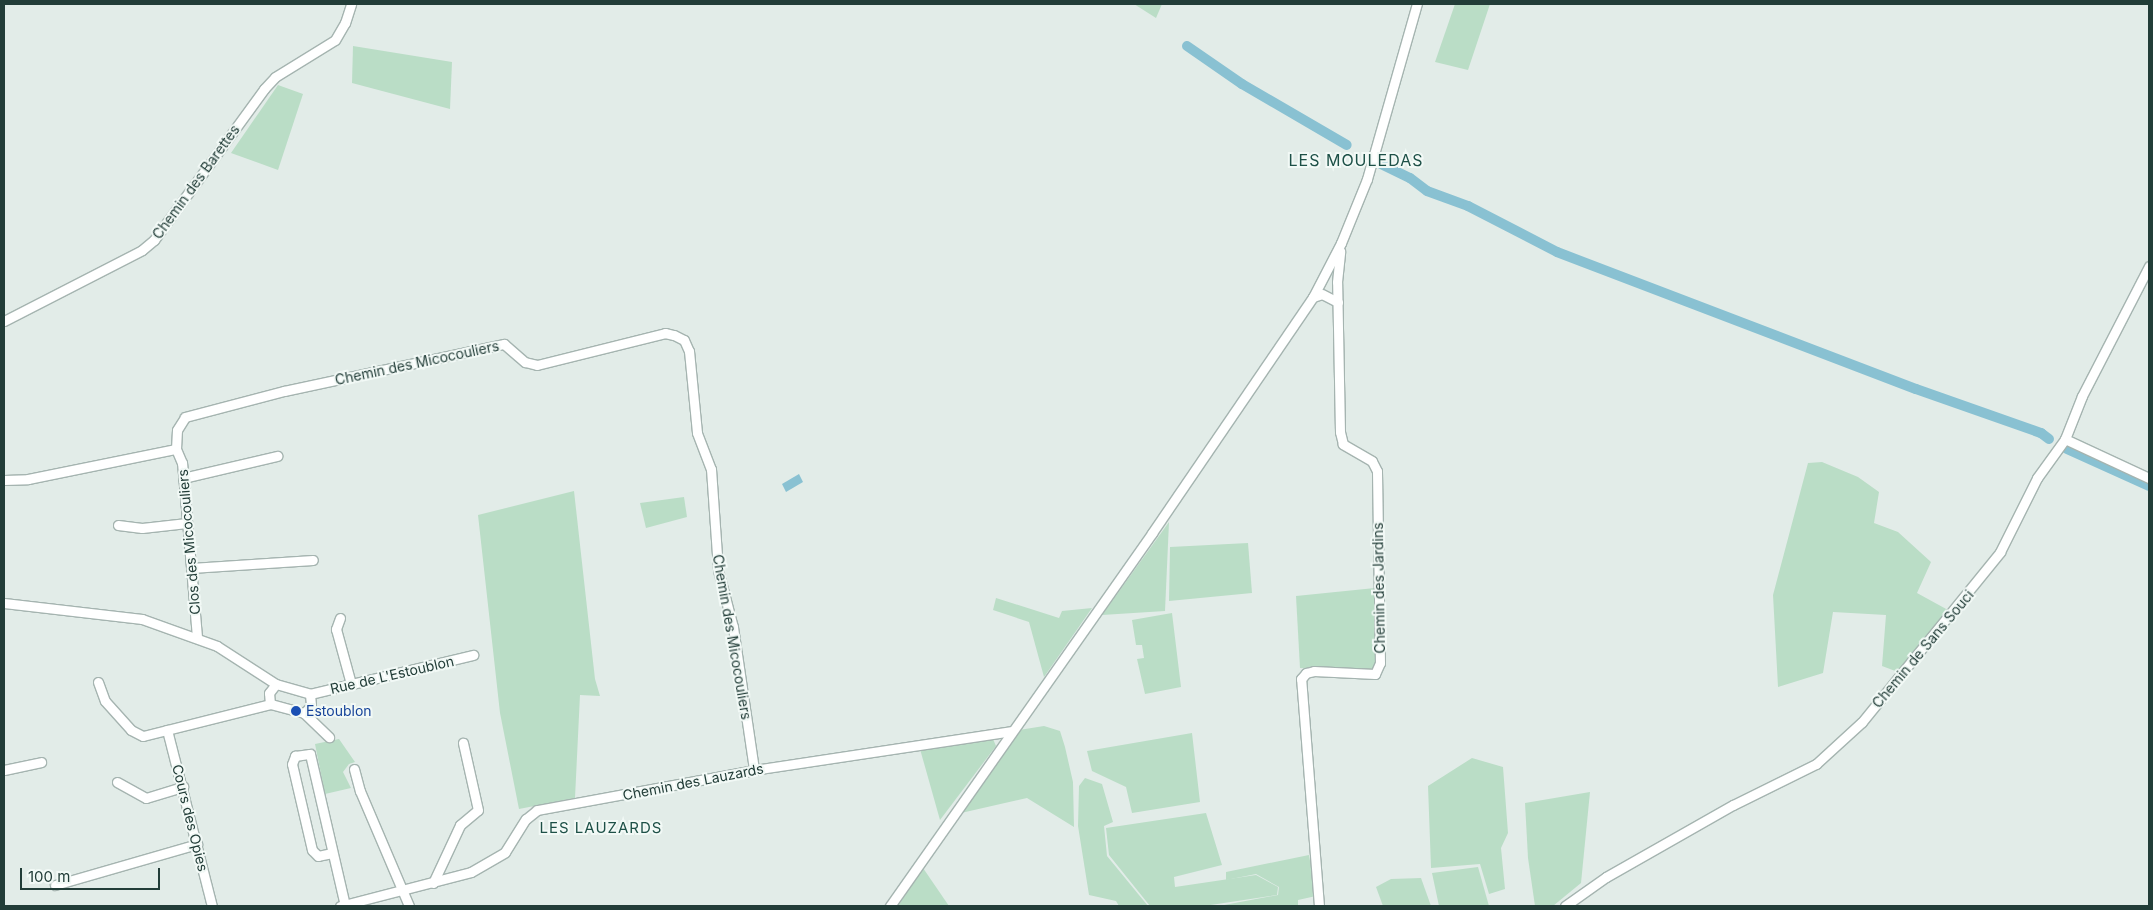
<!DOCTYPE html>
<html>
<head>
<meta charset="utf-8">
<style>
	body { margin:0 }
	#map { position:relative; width:2153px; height:910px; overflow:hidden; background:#e2ece8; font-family:Inter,sans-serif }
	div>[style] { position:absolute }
	.green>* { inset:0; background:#baddc6 }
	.water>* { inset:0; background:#89c1d2 }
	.canal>* { height:10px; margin:-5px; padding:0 5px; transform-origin:5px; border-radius:5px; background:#89c1d2 }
	.roads { filter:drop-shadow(1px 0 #a5b4b0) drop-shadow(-1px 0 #a5b4b0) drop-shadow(0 1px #a5b4b0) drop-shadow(0 -1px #a5b4b0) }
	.minor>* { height:9px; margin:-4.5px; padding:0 4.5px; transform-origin:4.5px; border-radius:4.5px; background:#fff }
	.dots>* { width:14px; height:14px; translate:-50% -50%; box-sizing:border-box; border:2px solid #f2f9f6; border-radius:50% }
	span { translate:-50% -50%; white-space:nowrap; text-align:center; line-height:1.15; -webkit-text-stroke:4px #f2f9f6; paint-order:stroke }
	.street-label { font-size:14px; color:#223d38 }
	.transit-label { font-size:14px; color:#164399 }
	.left { translate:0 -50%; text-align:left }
	.neighbourhood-label { font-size:15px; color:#1d5047; letter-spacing:1px }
	.quarter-label { font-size:16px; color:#1d5047; letter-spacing:1px }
	.frame { position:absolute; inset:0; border:5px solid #223d38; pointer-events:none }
	.scale { position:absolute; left:20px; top:868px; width:140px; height:22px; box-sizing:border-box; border:2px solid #223d38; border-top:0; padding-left:6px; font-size:15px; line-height:18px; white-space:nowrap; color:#223d38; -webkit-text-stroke:4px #f2f9f6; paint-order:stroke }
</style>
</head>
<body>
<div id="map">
	<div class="green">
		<i style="clip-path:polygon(1134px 4px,1162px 4px,1156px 18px)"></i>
		<i style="clip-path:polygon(1455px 4px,1490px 4px,1468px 70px,1435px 62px)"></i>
		<i style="clip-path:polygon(353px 46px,452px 62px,450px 109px,352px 83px)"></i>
		<i style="clip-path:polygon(278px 85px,303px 94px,278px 170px,231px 153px)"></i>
		<i style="clip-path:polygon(1822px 462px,1858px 477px,1879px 492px,1874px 523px,1898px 532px,1931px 562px,1917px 593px,1948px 610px,1898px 672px,1882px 666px,1886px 615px,1833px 612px,1823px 673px,1778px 687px,1773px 595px,1808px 463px)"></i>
		<i style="clip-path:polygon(574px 491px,595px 679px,600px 696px,580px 695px,575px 798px,519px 809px,500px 713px,478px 515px)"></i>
		<i style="clip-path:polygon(684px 497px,687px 517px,646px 528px,640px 503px)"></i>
		<i style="clip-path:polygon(1169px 522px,1165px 611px,1102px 615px)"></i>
		<i style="clip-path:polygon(1248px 543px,1252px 593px,1169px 601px,1170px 547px)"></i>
		<i style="clip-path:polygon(1375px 588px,1376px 665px,1368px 672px,1300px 668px,1296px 596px)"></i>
		<i style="clip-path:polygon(996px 598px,1059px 618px,1062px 611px,1092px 608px,1044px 677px,1029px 622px,993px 610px)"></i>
		<i style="clip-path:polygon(1172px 613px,1181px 687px,1145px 694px,1137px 659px,1144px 658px,1142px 645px,1136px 645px,1132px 620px)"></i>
		<i style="clip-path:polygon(1044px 726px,1060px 731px,1065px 747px,1073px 782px,1074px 827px,1027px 798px,961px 813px,1019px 730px)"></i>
		<i style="clip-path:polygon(1192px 733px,1200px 802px,1132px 813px,1126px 787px,1092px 771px,1087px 751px)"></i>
		<i style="clip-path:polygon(339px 739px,355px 762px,349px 764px,343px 772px,351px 788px,325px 794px,315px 744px)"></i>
		<i style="clip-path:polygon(993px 739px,996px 746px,940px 820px,920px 749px)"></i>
		<i style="clip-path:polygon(1472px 758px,1503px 767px,1508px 833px,1501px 848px,1505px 889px,1489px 894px,1480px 864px,1431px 868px,1428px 786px)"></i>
		<i style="clip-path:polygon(1085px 778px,1102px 784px,1113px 822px,1104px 826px,1107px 856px,1148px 906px,1119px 906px,1116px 901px,1089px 895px,1078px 826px,1079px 786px)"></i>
		<i style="clip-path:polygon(1590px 792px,1581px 883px,1553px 906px,1535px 906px,1528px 858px,1525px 803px)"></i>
		<i style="clip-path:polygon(1206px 813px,1222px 865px,1174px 877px,1175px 887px,1256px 875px,1278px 887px,1277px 895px,1204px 906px,1150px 906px,1109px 855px,1106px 828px)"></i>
		<i style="clip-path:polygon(1309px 855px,1316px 896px,1298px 900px,1298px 906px,1219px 906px,1278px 895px,1279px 887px,1256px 874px,1226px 880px,1226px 872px)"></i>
		<i style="clip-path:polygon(1478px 867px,1489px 906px,1439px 906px,1432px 873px)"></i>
		<i style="clip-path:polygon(923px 868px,949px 906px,898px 906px)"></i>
		<i style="clip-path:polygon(1421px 878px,1431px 906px,1383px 906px,1376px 887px,1391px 879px)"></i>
	</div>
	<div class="water">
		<i style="clip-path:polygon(799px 474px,803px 482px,786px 492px,782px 484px)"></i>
	</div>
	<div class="canal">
		<i style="left:1187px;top:46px;width:67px;rotate:34.6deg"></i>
		<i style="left:1242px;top:84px;width:121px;rotate:30.2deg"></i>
		<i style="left:1381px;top:164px;width:32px;rotate:26deg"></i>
		<i style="left:1410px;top:178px;width:21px;rotate:37deg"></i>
		<i style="left:1427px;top:191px;width:44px;rotate:20.1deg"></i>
		<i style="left:1468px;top:206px;width:100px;rotate:27.3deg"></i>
		<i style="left:1557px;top:252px;width:384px;rotate:20.9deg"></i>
		<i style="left:1916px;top:389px;width:133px;rotate:19.4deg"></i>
		<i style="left:2041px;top:433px;width:10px;rotate:37deg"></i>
		<i style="left:2067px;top:449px;width:90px;rotate:24.3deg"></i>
	</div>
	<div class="roads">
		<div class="minor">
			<i style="left:1313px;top:297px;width:9px;rotate:-18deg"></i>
			<i style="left:1322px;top:294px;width:18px;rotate:27deg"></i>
			<i style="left:4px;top:321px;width:155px;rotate:-27.2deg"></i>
			<i style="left:142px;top:250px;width:16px;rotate:-40deg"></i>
			<i style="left:154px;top:240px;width:187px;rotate:-53.9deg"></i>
			<i style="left:264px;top:89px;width:16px;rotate:-47deg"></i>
			<i style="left:275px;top:77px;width:70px;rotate:-31.7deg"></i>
			<i style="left:335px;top:40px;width:20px;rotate:-60deg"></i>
			<i style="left:345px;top:23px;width:20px;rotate:-72deg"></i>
			<i style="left:2065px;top:439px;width:93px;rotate:24.9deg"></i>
			<i style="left:183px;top:478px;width:97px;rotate:-13.2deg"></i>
			<i style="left:4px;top:480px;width:24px;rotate:-2deg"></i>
			<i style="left:28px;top:479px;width:151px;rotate:-11.5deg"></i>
			<i style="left:118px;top:525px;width:24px;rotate:7deg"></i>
			<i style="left:142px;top:528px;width:45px;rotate:-6.3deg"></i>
			<i style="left:191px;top:568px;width:122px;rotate:-3.8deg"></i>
			<i style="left:4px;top:603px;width:139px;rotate:6.6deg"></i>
			<i style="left:142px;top:619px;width:80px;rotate:19.8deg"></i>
			<i style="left:217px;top:646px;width:70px;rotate:32.8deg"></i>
			<i style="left:340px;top:618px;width:12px;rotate:110deg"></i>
			<i style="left:336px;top:629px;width:57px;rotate:74.7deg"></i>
			<i style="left:197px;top:637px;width:175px;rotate:-94.9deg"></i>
			<i style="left:182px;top:463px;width:15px;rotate:-113deg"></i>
			<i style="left:176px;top:449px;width:19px;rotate:-87deg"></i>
			<i style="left:177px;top:430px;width:15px;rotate:-58deg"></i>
			<i style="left:185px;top:417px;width:102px;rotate:-14.7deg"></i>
			<i style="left:284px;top:391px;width:225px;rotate:-12.1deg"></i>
			<i style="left:504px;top:344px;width:28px;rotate:41deg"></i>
			<i style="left:525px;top:362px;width:12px;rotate:14deg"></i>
			<i style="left:537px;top:365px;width:132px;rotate:-14deg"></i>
			<i style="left:665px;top:333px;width:9px;rotate:13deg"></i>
			<i style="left:674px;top:335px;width:11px;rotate:27deg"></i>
			<i style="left:684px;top:340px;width:12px;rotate:66deg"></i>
			<i style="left:689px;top:351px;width:82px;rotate:84.4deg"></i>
			<i style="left:697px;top:433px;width:39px;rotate:69deg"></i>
			<i style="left:711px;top:469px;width:101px;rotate:86deg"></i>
			<i style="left:718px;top:570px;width:59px;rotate:75.3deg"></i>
			<i style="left:733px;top:627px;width:145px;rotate:81.6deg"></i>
			<i style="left:98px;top:682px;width:20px;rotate:70deg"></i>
			<i style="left:105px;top:701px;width:39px;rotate:48deg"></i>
			<i style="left:131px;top:730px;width:13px;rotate:27deg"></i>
			<i style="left:143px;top:736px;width:131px;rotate:-14.1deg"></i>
			<i style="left:276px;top:684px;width:35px;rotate:16deg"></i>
			<i style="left:310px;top:694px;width:12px;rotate:85deg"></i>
			<i style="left:311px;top:706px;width:10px;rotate:135deg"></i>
			<i style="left:304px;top:713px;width:35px;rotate:-165deg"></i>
			<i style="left:270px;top:704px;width:11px;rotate:-95deg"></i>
			<i style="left:269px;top:693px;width:11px;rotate:-52deg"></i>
			<i style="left:310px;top:694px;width:168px;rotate:-13.5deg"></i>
			<i style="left:304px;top:713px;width:35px;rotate:44deg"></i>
			<i style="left:167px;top:730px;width:182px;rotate:75.7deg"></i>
			<i style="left:354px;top:769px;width:23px;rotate:75deg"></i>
			<i style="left:360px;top:791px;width:125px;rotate:66.9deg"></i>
			<i style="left:4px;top:770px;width:38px;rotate:-12deg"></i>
			<i style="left:117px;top:782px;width:33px;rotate:29deg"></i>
			<i style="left:146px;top:798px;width:39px;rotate:-17deg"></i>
			<i style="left:332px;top:853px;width:14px;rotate:168deg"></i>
			<i style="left:318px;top:856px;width:8px;rotate:-135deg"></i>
			<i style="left:312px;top:850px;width:88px;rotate:-103.1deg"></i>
			<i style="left:292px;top:764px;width:9px;rotate:-69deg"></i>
			<i style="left:295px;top:756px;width:15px;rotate:-8deg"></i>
			<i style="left:310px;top:754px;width:156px;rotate:77deg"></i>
			<i style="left:433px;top:883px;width:64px;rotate:-65deg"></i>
			<i style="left:460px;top:825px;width:23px;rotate:-40deg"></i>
			<i style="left:478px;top:810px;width:69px;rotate:-102.6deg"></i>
			<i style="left:55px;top:885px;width:148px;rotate:-16.1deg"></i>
			<i style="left:340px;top:906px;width:135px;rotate:-14.5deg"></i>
			<i style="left:471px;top:872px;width:39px;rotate:-30deg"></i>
			<i style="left:505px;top:852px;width:39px;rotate:-58deg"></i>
			<i style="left:526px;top:819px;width:14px;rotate:-39deg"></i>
			<i style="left:537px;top:810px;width:221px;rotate:-10.4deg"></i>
			<i style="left:754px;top:770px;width:260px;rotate:-8.6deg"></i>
			<i style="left:890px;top:906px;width:456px;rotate:-54.9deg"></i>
			<i style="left:1152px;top:533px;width:286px;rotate:-55.7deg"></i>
			<i style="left:1313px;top:297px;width:61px;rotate:-62.6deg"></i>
			<i style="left:1341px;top:243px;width:69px;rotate:-67.9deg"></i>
			<i style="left:1367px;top:179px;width:182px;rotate:-74.1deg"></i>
			<i style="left:1319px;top:906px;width:228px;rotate:-94.5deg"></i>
			<i style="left:1301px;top:679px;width:8px;rotate:-50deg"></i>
			<i style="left:1306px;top:673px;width:8px;rotate:-14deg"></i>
			<i style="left:1314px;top:671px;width:61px;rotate:2.8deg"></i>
			<i style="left:1375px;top:674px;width:12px;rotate:-66deg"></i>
			<i style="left:1380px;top:663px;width:192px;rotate:-90.9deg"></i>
			<i style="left:1377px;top:471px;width:11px;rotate:-117deg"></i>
			<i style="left:1372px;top:461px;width:34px;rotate:-150deg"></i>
			<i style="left:1343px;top:444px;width:12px;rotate:-104deg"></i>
			<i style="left:1340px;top:432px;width:150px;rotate:-91.1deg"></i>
			<i style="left:1337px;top:282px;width:31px;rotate:-84deg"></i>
			<i style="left:1565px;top:906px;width:50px;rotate:-35.3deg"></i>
			<i style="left:1606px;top:877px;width:146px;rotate:-29.6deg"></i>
			<i style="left:1733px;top:805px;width:93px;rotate:-26.3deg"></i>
			<i style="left:1816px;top:764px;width:62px;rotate:-42.4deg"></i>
			<i style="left:1862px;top:722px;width:219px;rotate:-50.9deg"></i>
			<i style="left:2000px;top:552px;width:83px;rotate:-63.4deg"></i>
			<i style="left:2037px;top:478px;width:48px;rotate:-54.3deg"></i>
			<i style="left:2065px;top:439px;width:46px;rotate:-68.4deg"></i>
			<i style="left:2082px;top:396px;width:146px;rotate:-62.7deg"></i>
		</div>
	</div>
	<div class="dots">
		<i style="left:296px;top:711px;background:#1a4fb4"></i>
	</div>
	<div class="street-label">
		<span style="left:196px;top:182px;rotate:-54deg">Chemin des Barettes</span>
		<span style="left:417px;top:363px;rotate:-12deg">Chemin des Micocouliers</span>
		<span style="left:189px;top:542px;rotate:-95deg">Clos des Micocouliers</span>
		<span style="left:1379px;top:588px;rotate:-91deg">Chemin des Jardins</span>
		<span style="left:732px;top:637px;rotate:80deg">Chemin des Micocouliers</span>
		<span style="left:1923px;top:649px;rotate:-50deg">Chemin de Sans Souci</span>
		<span style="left:392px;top:675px;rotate:-13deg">Rue de L'Estoublon</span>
		<span style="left:693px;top:782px;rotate:-11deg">Chemin des Lauzards</span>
		<span style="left:190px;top:818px;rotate:76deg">Cours des Opies</span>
	</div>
	<div class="transit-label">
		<span class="left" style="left:306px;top:711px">Estoublon</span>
	</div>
	<div class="neighbourhood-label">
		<span style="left:601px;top:828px">LES LAUZARDS</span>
	</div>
	<div class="quarter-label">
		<span style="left:1356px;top:160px">LES MOULEDAS</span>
	</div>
	<div class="frame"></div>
	<div class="scale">100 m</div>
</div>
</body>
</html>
